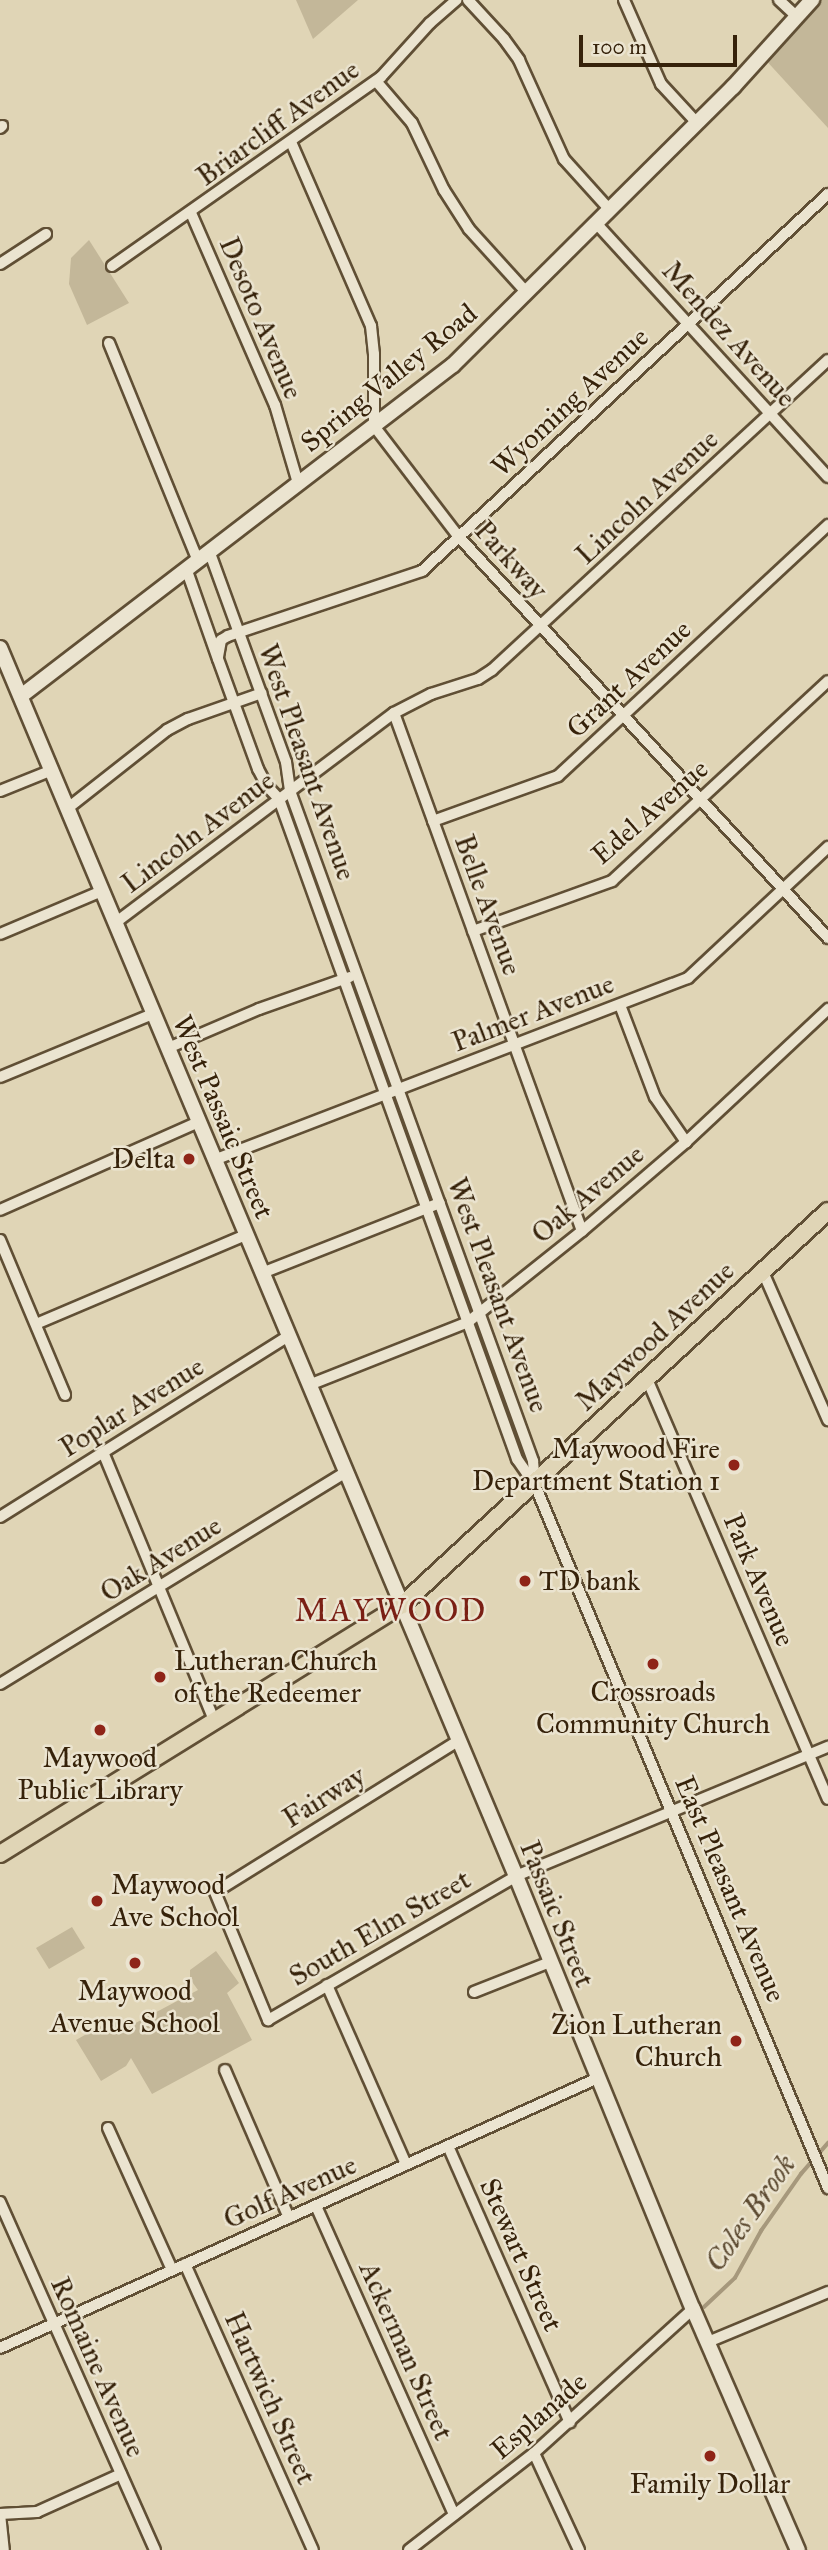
<!DOCTYPE html>
<html>
<head>
<meta charset="utf-8">
<style>
	body { margin:0 }
	#map { position:relative; width:828px; height:2550px; overflow:hidden; background:#e0d5b6; font-family:"IM FELL Great Primer",serif }
	div>[style] { position:absolute }
	.green>* { inset:0; background:#c3b799 }
	.stream>* { height:3.5px; margin:-1.75px; padding:0 1.75px; transform-origin:1.75px; border-radius:1.75px; background:#a6987c }
	.roads { filter:drop-shadow(2px 0 #604f35) drop-shadow(-2px 0 #604f35) drop-shadow(0 2px #604f35) drop-shadow(0 -2px #604f35) }
	.street>* { height:10px; margin:-5px; padding:0 5px; transform-origin:5px; border-radius:5px; background:#ebe4d0 }
	.secondary>* { height:14px; margin:-7px; padding:0 7px; transform-origin:7px; border-radius:7px; background:#ebe4d0 }
	.primary>* { height:16px; margin:-8px; padding:0 8px; transform-origin:8px; border-radius:8px; background:#e0d5b6 }
	.dots>* { width:19px; height:19px; translate:-50% -50%; box-sizing:border-box; border:4px solid #ebe4d0; border-radius:50% }
	span { translate:-50% -50%; white-space:nowrap; text-align:center; line-height:1.15; -webkit-text-stroke:5px #ebe4d0; paint-order:stroke }
	.street-label { font-size:28px; color:#36220a }
	.poi-label { font-size:28px; color:#36220a }
	.right { translate:-100% -50%; text-align:right }
	.left { translate:0 -50%; text-align:left }
	.water-label { font-size:30px; color:#5d4b32; font-style:italic }
	.quarter-label { font-size:32px; color:#7a1f14; letter-spacing:2px }
	.scale { position:absolute; left:579px; top:35px; width:158px; height:32px; box-sizing:border-box; border:4px solid #36220a; border-top:0; padding-left:9px; font-size:21px; line-height:24px; white-space:nowrap; color:#36220a; -webkit-text-stroke:5px #ebe4d0; paint-order:stroke }
</style>
</head>
<body>
<div id="map">
	<div class="green">
		<i style="clip-path:polygon(296px 0,358px 0,313px 39px)"></i>
		<i style="clip-path:polygon(812px 0,828px 0,828px 128px,762px 56px)"></i>
		<i style="clip-path:polygon(89px 240px,129px 303px,87px 325px,69px 284px,71px 258px)"></i>
		<i style="clip-path:polygon(72px 1927px,85px 1948px,49px 1969px,36px 1948px)"></i>
		<i style="clip-path:polygon(216px 1951px,239px 1983px,227px 1993px,252px 2040px,152px 2094px,131px 2058px,126px 2066px,101px 2081px,76px 2040px,115px 2018px,128px 2027px,198px 1990px,190px 1979px,190px 1970px)"></i>
	</div>
	<div class="stream">
		<i style="left:704px;top:2307px;width:42px;rotate:-43.1deg"></i>
		<i style="left:735px;top:2278px;width:54px;rotate:-61deg"></i>
		<i style="left:761px;top:2231px;width:70px;rotate:-54.9deg"></i>
		<i style="left:801px;top:2174px;width:41px;rotate:-48.9deg"></i>
	</div>
	<div class="roads">
		<div class="street">
			<i style="left:468px;top:0;width:53px;rotate:47.3deg"></i>
			<i style="left:504px;top:39px;width:26px;rotate:54deg"></i>
			<i style="left:519px;top:60px;width:109px;rotate:65.6deg"></i>
			<i style="left:564px;top:159px;width:69px;rotate:48deg"></i>
			<i style="left:624px;top:0;width:92px;rotate:66.2deg"></i>
			<i style="left:661px;top:84px;width:53px;rotate:47.3deg"></i>
			<i style="left:779px;top:0;width:25px;rotate:43deg"></i>
			<i style="left:376px;top:81px;width:55px;rotate:49.4deg"></i>
			<i style="left:412px;top:123px;width:74px;rotate:64.5deg"></i>
			<i style="left:444px;top:190px;width:46px;rotate:57.3deg"></i>
			<i style="left:469px;top:229px;width:86px;rotate:47.8deg"></i>
			<i style="left:0;top:128px;width:3px;rotate:-45deg"></i>
			<i style="left:291px;top:142px;width:201px;rotate:66.5deg"></i>
			<i style="left:371px;top:326px;width:28px;rotate:84deg"></i>
			<i style="left:374px;top:354px;width:72px;rotate:90deg"></i>
			<i style="left:374px;top:426px;width:140px;rotate:52.6deg"></i>
			<i style="left:459px;top:537px;width:545px;rotate:47.38deg"></i>
			<i style="left:191px;top:213px;width:210px;rotate:66.4deg"></i>
			<i style="left:275px;top:405px;width:81px;rotate:73.6deg"></i>
			<i style="left:596px;top:223px;width:344px;rotate:47.6deg"></i>
			<i style="left:0;top:264px;width:55px;rotate:-33.1deg"></i>
			<i style="left:112px;top:266px;width:329px;rotate:-35.1deg"></i>
			<i style="left:381px;top:77px;width:73px;rotate:-47.8deg"></i>
			<i style="left:430px;top:23px;width:35px;rotate:-41deg"></i>
			<i style="left:109px;top:343px;width:233px;rotate:67.8deg"></i>
			<i style="left:204px;top:557px;width:7px;rotate:-8deg"></i>
			<i style="left:211px;top:556px;width:219px;rotate:70deg"></i>
			<i style="left:286px;top:762px;width:29px;rotate:82deg"></i>
			<i style="left:290px;top:791px;width:713px;rotate:70.06deg"></i>
			<i style="left:533px;top:1461px;width:23px;rotate:85deg"></i>
			<i style="left:192px;top:565px;width:8px;rotate:130deg"></i>
			<i style="left:187px;top:571px;width:93px;rotate:70.6deg"></i>
			<i style="left:218px;top:659px;width:117px;rotate:70deg"></i>
			<i style="left:258px;top:769px;width:19px;rotate:62deg"></i>
			<i style="left:267px;top:786px;width:18px;rotate:47deg"></i>
			<i style="left:279px;top:799px;width:702px;rotate:70.17deg"></i>
			<i style="left:517px;top:1459px;width:32px;rotate:55deg"></i>
			<i style="left:535px;top:1485px;width:762px;rotate:67.37deg"></i>
			<i style="left:218px;top:657px;width:17px;rotate:-80deg"></i>
			<i style="left:221px;top:640px;width:8px;rotate:-30deg"></i>
			<i style="left:228px;top:636px;width:205px;rotate:-18.5deg"></i>
			<i style="left:422px;top:571px;width:554px;rotate:-42.88deg"></i>
			<i style="left:394px;top:713px;width:551px;rotate:70.05deg"></i>
			<i style="left:0;top:791px;width:56px;rotate:-22deg"></i>
			<i style="left:68px;top:808px;width:126px;rotate:-38.2deg"></i>
			<i style="left:167px;top:730px;width:24px;rotate:-28deg"></i>
			<i style="left:188px;top:719px;width:78px;rotate:-19.4deg"></i>
			<i style="left:433px;top:821px;width:133px;rotate:-19.8deg"></i>
			<i style="left:558px;top:776px;width:369px;rotate:-42.9deg"></i>
			<i style="left:115px;top:923px;width:349px;rotate:-37deg"></i>
			<i style="left:394px;top:713px;width:42px;rotate:-27.2deg"></i>
			<i style="left:431px;top:694px;width:49px;rotate:-17.7deg"></i>
			<i style="left:478px;top:679px;width:17px;rotate:-33deg"></i>
			<i style="left:492px;top:670px;width:457px;rotate:-42.7deg"></i>
			<i style="left:473px;top:931px;width:148px;rotate:-19.8deg"></i>
			<i style="left:612px;top:881px;width:294px;rotate:-42.8deg"></i>
			<i style="left:0;top:934px;width:111px;rotate:-22.9deg"></i>
			<i style="left:620px;top:1005px;width:98px;rotate:69.2deg"></i>
			<i style="left:655px;top:1097px;width:55px;rotate:55.4deg"></i>
			<i style="left:168px;top:1048px;width:99px;rotate:-23.2deg"></i>
			<i style="left:259px;top:1009px;width:96px;rotate:-19.4deg"></i>
			<i style="left:0;top:1077px;width:165px;rotate:-22.4deg"></i>
			<i style="left:214px;top:1160px;width:508px;rotate:-21.01deg"></i>
			<i style="left:688px;top:978px;width:192px;rotate:-43.1deg"></i>
			<i style="left:0;top:1210px;width:218px;rotate:-23.9deg"></i>
			<i style="left:0;top:1240px;width:168px;rotate:67.2deg"></i>
			<i style="left:763px;top:1272px;width:162px;rotate:66.3deg"></i>
			<i style="left:262px;top:1273px;width:191px;rotate:-21.5deg"></i>
			<i style="left:36px;top:1324px;width:228px;rotate:-23deg"></i>
			<i style="left:647px;top:1379px;width:457px;rotate:66.7deg"></i>
			<i style="left:309px;top:1385px;width:171px;rotate:-21.6deg"></i>
			<i style="left:468px;top:1322px;width:146px;rotate:-38.6deg"></i>
			<i style="left:582px;top:1231px;width:137px;rotate:-40.6deg"></i>
			<i style="left:686px;top:1142px;width:195px;rotate:-43.1deg"></i>
			<i style="left:103px;top:1452px;width:293px;rotate:67.5deg"></i>
			<i style="left:0;top:1517px;width:340px;rotate:-32.1deg"></i>
			<i style="left:0;top:1684px;width:406px;rotate:-31.5deg"></i>
			<i style="left:458px;top:1741px;width:286px;rotate:148.1deg"></i>
			<i style="left:215px;top:1892px;width:139px;rotate:67.5deg"></i>
			<i style="left:268px;top:2020px;width:287px;rotate:-30.1deg"></i>
			<i style="left:516px;top:1876px;width:338px;rotate:-22.5deg"></i>
			<i style="left:327px;top:1985px;width:196px;rotate:66.2deg"></i>
			<i style="left:474px;top:1992px;width:82px;rotate:-21.5deg"></i>
			<i style="left:225px;top:2070px;width:161px;rotate:66.6deg"></i>
			<i style="left:108px;top:2128px;width:156px;rotate:65.7deg"></i>
			<i style="left:448px;top:2146px;width:302px;rotate:66.2deg"></i>
			<i style="left:0;top:2202px;width:381px;rotate:66deg"></i>
			<i style="left:316px;top:2206px;width:338px;rotate:65.9deg"></i>
			<i style="left:185px;top:2264px;width:313px;rotate:65.9deg"></i>
			<i style="left:708px;top:2342px;width:130px;rotate:-22.6deg"></i>
			<i style="left:0;top:2348px;width:656px;rotate:-24.3deg"></i>
			<i style="left:534px;top:2453px;width:107px;rotate:65.1deg"></i>
			<i style="left:0;top:2514px;width:37px;rotate:-3deg"></i>
			<i style="left:37px;top:2512px;width:92px;rotate:-24.3deg"></i>
			<i style="left:0;top:2514px;width:36px;rotate:84deg"></i>
			<i style="left:409px;top:2550px;width:158px;rotate:-37.8deg"></i>
			<i style="left:534px;top:2453px;width:215px;rotate:-42.2deg"></i>
		</div>
		<div class="secondary">
			<i style="left:0;top:648px;width:1332px;rotate:67.21deg"></i>
			<i style="left:516px;top:1876px;width:468px;rotate:67.8deg"></i>
			<i style="left:693px;top:2309px;width:263px;rotate:66.5deg"></i>
			<i style="left:21px;top:696px;width:544px;rotate:-37.46deg"></i>
			<i style="left:453px;top:365px;width:395px;rotate:-44.8deg"></i>
			<i style="left:733px;top:87px;width:118px;rotate:-47.8deg"></i>
		</div>
		<div class="primary">
			<i style="left:0;top:1854px;width:473px;rotate:-31.8deg"></i>
			<i style="left:402px;top:1605px;width:580px;rotate:-42.77deg"></i>
		</div>
	</div>
	<div class="dots">
		<i style="left:189px;top:1159px;background:#8f2418"></i>
		<i style="left:734px;top:1465px;background:#8f2418"></i>
		<i style="left:525px;top:1581px;background:#8f2418"></i>
		<i style="left:653px;top:1664px;background:#8f2418"></i>
		<i style="left:160px;top:1677px;background:#8f2418"></i>
		<i style="left:100px;top:1730px;background:#8f2418"></i>
		<i style="left:97px;top:1901px;background:#8f2418"></i>
		<i style="left:135px;top:1963px;background:#8f2418"></i>
		<i style="left:736px;top:2041px;background:#8f2418"></i>
		<i style="left:710px;top:2456px;background:#8f2418"></i>
	</div>
	<div class="street-label">
		<span style="left:278px;top:123px;rotate:-36deg">Briarcliff Avenue</span>
		<span style="left:261px;top:318px;rotate:67deg">Desoto Avenue</span>
		<span style="left:729px;top:334px;rotate:48deg">Mendez Avenue</span>
		<span style="left:389px;top:378px;rotate:-39deg">Spring Valley Road</span>
		<span style="left:570px;top:402px;rotate:-43deg">Wyoming Avenue</span>
		<span style="left:647px;top:497px;rotate:-43deg">Lincoln Avenue</span>
		<span style="left:511px;top:560px;rotate:48deg">Parkway</span>
		<span style="left:629px;top:679px;rotate:-43deg">Grant Avenue</span>
		<span style="left:307px;top:762px;rotate:71deg">West Pleasant Avenue</span>
		<span style="left:650px;top:812px;rotate:-41deg">Edel Avenue</span>
		<span style="left:198px;top:832px;rotate:-37deg">Lincoln Avenue</span>
		<span style="left:488px;top:905px;rotate:70deg">Belle Avenue</span>
		<span style="left:533px;top:1013px;rotate:-21deg">Palmer Avenue</span>
		<span style="left:223px;top:1117px;rotate:67deg">West Passaic Street</span>
		<span style="left:588px;top:1194px;rotate:-40deg">Oak Avenue</span>
		<span style="left:498px;top:1295px;rotate:70deg">West Pleasant Avenue</span>
		<span style="left:655px;top:1336px;rotate:-43deg">Maywood Avenue</span>
		<span style="left:132px;top:1407px;rotate:-32deg">Poplar Avenue</span>
		<span style="left:161px;top:1559px;rotate:-32deg">Oak Avenue</span>
		<span style="left:759px;top:1580px;rotate:67deg">Park Avenue</span>
		<span style="left:324px;top:1797px;rotate:-32deg">Fairway</span>
		<span style="left:730px;top:1889px;rotate:67deg">East Pleasant Avenue</span>
		<span style="left:557px;top:1914px;rotate:68deg">Passaic Street</span>
		<span style="left:380px;top:1928px;rotate:-30deg">South Elm Street</span>
		<span style="left:290px;top:2192px;rotate:-24deg">Golf Avenue</span>
		<span style="left:521px;top:2255px;rotate:66deg">Stewart Street</span>
		<span style="left:406px;top:2351px;rotate:66deg">Ackerman Street</span>
		<span style="left:98px;top:2367px;rotate:66deg">Romaine Avenue</span>
		<span style="left:270px;top:2398px;rotate:66deg">Hartwich Street</span>
		<span style="left:539px;top:2416px;rotate:-41deg">Esplanade</span>
	</div>
	<div class="poi-label">
		<span class="right" style="left:175px;top:1159px">Delta</span>
		<span class="right" style="left:720px;top:1465px">Maywood Fire<br>Department Station 1</span>
		<span class="left" style="left:539px;top:1581px">TD bank</span>
		<span class="left" style="left:174px;top:1677px">Lutheran Church<br>of the Redeemer</span>
		<span style="left:653px;top:1708px">Crossroads<br>Community Church</span>
		<span style="left:100px;top:1774px">Maywood<br>Public Library</span>
		<span class="left" style="left:111px;top:1901px">Maywood<br>Ave School</span>
		<span style="left:135px;top:2007px">Maywood<br>Avenue School</span>
		<span class="right" style="left:722px;top:2041px">Zion Lutheran<br>Church</span>
		<span style="left:710px;top:2484px">Family Dollar</span>
	</div>
	<div class="water-label">
		<span style="left:750px;top:2213px;rotate:-55deg">Coles Brook</span>
	</div>
	<div class="quarter-label">
		<span style="left:391px;top:1611px">MAYWOOD</span>
	</div>
	<div class="scale">100 m</div>
</div>
</body>
</html>
